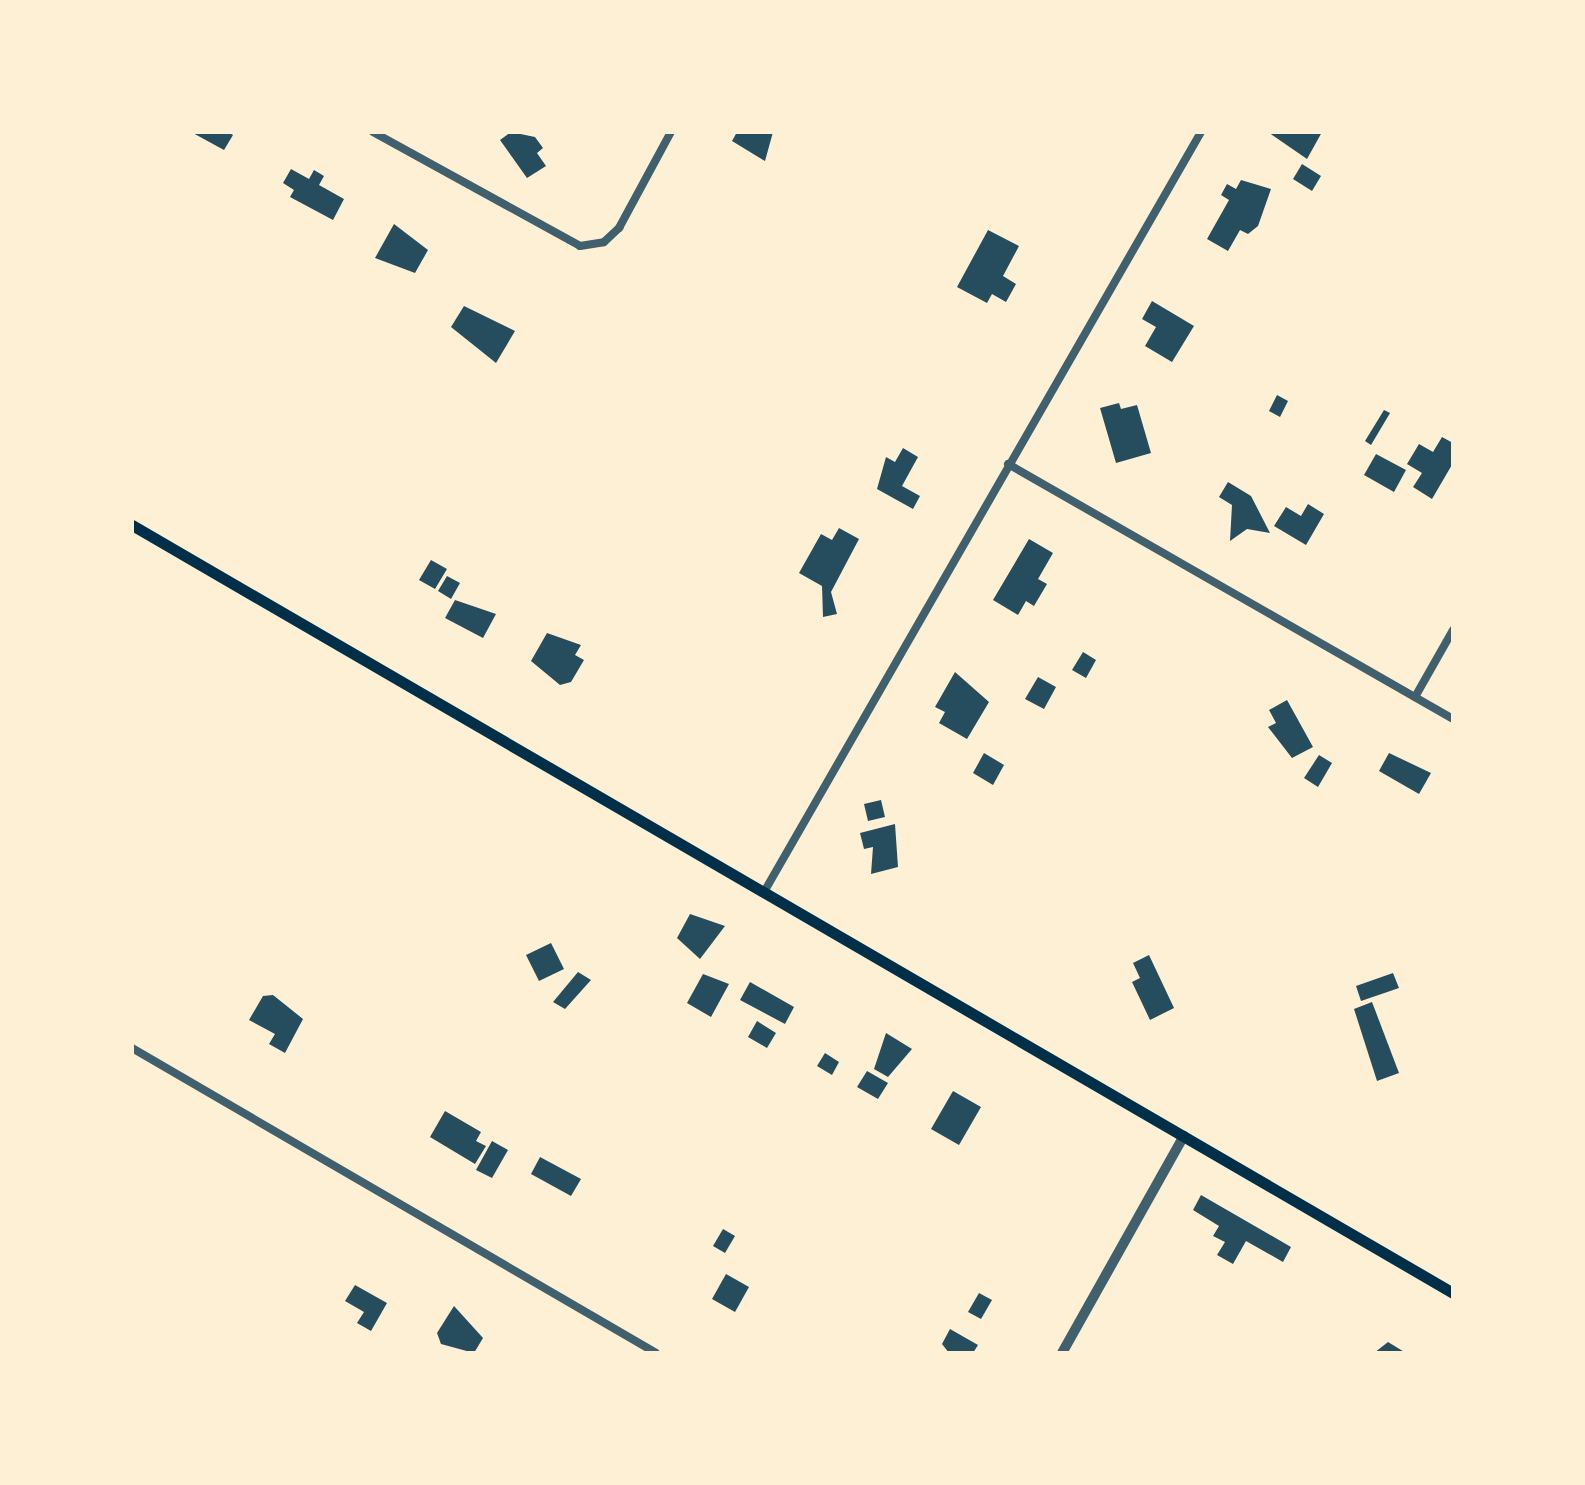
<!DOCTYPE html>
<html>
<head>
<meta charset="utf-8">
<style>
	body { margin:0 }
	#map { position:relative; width:1585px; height:1485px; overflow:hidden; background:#fdf0d5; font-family:"Roboto Condensed",sans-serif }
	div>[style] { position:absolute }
	.building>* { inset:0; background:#264d5e }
	.minor>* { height:8px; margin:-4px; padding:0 4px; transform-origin:4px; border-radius:4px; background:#3f606c }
	.tertiary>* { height:10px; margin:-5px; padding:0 5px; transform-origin:5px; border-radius:5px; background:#3f606c }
	.secondary>* { height:11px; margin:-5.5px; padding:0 5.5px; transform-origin:5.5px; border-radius:5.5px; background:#003049 }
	span { translate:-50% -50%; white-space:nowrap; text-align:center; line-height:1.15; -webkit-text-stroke:8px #fdf0d5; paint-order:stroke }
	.frame { position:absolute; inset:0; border:134px solid #fdf0d5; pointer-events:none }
</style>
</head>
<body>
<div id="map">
	<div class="building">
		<i style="clip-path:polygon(191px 132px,228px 132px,233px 135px,224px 150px)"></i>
		<i style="clip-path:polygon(511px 132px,535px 137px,543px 148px,537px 153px,546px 166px,527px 178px,500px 140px)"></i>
		<i style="clip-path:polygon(737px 132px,773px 132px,765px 161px,732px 141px)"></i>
		<i style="clip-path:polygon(1268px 132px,1322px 132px,1307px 159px)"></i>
		<i style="clip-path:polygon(1302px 164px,1321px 176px,1312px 191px,1293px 179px)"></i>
		<i style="clip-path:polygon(291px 169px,309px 179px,314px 170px,324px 176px,319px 185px,344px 199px,333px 220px,290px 197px,294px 190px,283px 183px)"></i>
		<i style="clip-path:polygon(1241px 180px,1271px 189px,1258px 226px,1248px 234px,1240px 230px,1228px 251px,1207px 239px,1229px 200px,1221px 195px,1227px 184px,1236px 189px)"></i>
		<i style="clip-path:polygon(394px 224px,428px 250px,415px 273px,375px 258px)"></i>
		<i style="clip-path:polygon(988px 230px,1019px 246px,1003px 276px,1016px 284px,1006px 302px,992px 294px,987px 303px,957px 287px)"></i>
		<i style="clip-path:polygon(1152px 301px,1194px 326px,1172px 362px,1145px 346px,1156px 327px,1142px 319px)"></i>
		<i style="clip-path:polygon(464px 306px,515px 331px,496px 363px,451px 327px)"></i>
		<i style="clip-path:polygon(1277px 395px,1288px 401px,1280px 417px,1269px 411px)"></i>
		<i style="clip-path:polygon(1119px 403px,1121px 409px,1137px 405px,1151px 453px,1116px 463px,1100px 408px)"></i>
		<i style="clip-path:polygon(1384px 410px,1390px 413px,1371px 445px,1365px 441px)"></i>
		<i style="clip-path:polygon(1442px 437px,1453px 443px,1453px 463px,1432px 499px,1413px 487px,1422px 473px,1407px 464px,1419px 444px,1433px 452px)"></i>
		<i style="clip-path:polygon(903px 448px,918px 457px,902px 486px,920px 496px,913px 509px,877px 489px,886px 457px,895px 462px)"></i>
		<i style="clip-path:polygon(1376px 454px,1406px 470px,1394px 492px,1364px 475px)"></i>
		<i style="clip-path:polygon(1228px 482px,1251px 496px,1270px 533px,1247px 529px,1230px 541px,1232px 505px,1219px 497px)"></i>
		<i style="clip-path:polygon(1308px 504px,1324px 514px,1306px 545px,1274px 526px,1286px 507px,1301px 516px)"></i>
		<i style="clip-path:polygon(839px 528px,859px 539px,831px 592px,837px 614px,823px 617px,822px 586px,799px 573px,821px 534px,832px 540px)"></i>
		<i style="clip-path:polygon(1029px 539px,1053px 553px,1038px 579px,1047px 584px,1034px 606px,1026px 601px,1018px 615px,993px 600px)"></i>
		<i style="clip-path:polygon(431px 560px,447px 569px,435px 589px,419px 580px)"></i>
		<i style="clip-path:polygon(447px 576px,460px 583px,451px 599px,438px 591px)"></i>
		<i style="clip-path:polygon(455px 600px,496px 614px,483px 638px,445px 618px)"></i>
		<i style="clip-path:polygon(547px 633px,581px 645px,575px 655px,584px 660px,571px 682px,560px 685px,531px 661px)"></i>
		<i style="clip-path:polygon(1083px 652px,1096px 660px,1086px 678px,1072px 670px)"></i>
		<i style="clip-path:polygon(955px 672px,989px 702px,967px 739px,939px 723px,945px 712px,935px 707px)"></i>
		<i style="clip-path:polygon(1038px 677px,1056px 687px,1044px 709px,1025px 699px)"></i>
		<i style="clip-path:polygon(1287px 700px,1313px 747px,1292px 758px,1268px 727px,1276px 723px,1269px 710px)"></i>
		<i style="clip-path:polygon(984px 753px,1004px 765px,993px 785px,973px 773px)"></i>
		<i style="clip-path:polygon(1389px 753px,1431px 773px,1419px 794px,1379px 771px)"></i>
		<i style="clip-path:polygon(1319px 755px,1332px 763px,1318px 787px,1304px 778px)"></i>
		<i style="clip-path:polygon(881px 800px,885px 817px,868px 821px,864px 804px)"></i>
		<i style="clip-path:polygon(895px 824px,898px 867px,871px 874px,873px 847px,864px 849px,860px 833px)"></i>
		<i style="clip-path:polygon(690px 914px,725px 926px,700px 959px,677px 938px)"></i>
		<i style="clip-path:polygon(551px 943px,564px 969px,539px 981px,526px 955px)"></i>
		<i style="clip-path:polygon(1149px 955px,1174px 1008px,1150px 1020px,1132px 982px,1140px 978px,1133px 963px)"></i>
		<i style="clip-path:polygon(578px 972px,591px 980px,565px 1009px,553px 1002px)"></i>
		<i style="clip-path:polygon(1393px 973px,1399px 988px,1361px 1001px,1356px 986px)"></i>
		<i style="clip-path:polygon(703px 974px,729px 984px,711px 1017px,687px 1003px)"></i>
		<i style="clip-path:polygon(750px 982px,794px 1007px,785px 1024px,740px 1000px)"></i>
		<i style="clip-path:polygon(273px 995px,303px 1019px,285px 1053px,269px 1044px,275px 1034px,249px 1020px,263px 996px)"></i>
		<i style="clip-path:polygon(1372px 1002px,1399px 1073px,1377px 1081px,1354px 1009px)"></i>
		<i style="clip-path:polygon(757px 1021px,776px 1033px,767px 1048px,748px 1037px)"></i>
		<i style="clip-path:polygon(886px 1033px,912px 1049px,888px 1077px,874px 1069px)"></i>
		<i style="clip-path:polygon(825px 1053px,839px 1062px,832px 1075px,817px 1066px)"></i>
		<i style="clip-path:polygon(867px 1071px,888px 1083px,878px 1099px,857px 1087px)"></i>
		<i style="clip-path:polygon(953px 1091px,981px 1107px,959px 1145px,931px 1129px)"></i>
		<i style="clip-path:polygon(445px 1111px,481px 1132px,476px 1141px,486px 1146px,475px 1164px,430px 1137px)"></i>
		<i style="clip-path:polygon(492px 1141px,508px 1150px,492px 1178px,476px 1170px)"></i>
		<i style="clip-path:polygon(540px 1157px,581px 1179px,571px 1196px,531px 1174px)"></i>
		<i style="clip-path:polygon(1201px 1195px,1291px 1247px,1283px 1262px,1246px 1241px,1233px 1264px,1217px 1255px,1225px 1242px,1213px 1236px,1219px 1226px,1193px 1210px)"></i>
		<i style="clip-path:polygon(723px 1229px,735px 1236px,725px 1253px,713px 1246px)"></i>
		<i style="clip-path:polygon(726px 1274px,749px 1287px,735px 1312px,712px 1299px)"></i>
		<i style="clip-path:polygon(355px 1285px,387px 1303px,371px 1331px,357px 1323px,364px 1312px,345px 1301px)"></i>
		<i style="clip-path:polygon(979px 1293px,992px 1300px,981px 1319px,968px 1312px)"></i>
		<i style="clip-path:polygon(454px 1306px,483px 1338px,474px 1353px,441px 1344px,437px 1333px)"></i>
		<i style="clip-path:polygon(950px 1329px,978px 1345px,973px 1353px,949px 1353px,942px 1344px)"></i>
		<i style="clip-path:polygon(1388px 1342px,1406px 1353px,1374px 1353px)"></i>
	</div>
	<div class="minor">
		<i style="left:373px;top:132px;width:236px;rotate:28.8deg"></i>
		<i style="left:580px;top:246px;width:24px;rotate:-9deg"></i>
		<i style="left:604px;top:242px;width:21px;rotate:-43deg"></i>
		<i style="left:619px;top:228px;width:109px;rotate:-61.6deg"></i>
		<i style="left:1008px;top:464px;width:513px;rotate:29.81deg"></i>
		<i style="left:1415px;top:697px;width:77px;rotate:-60.4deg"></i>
		<i style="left:764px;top:892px;width:877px;rotate:-60.1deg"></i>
		<i style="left:132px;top:1048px;width:606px;rotate:30.2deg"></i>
	</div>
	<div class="tertiary">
		<i style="left:1062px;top:1353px;width:249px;rotate:-60.7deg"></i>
	</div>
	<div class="secondary">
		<i style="left:132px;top:525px;width:1528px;rotate:30.17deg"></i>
	</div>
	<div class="frame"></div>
</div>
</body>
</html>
